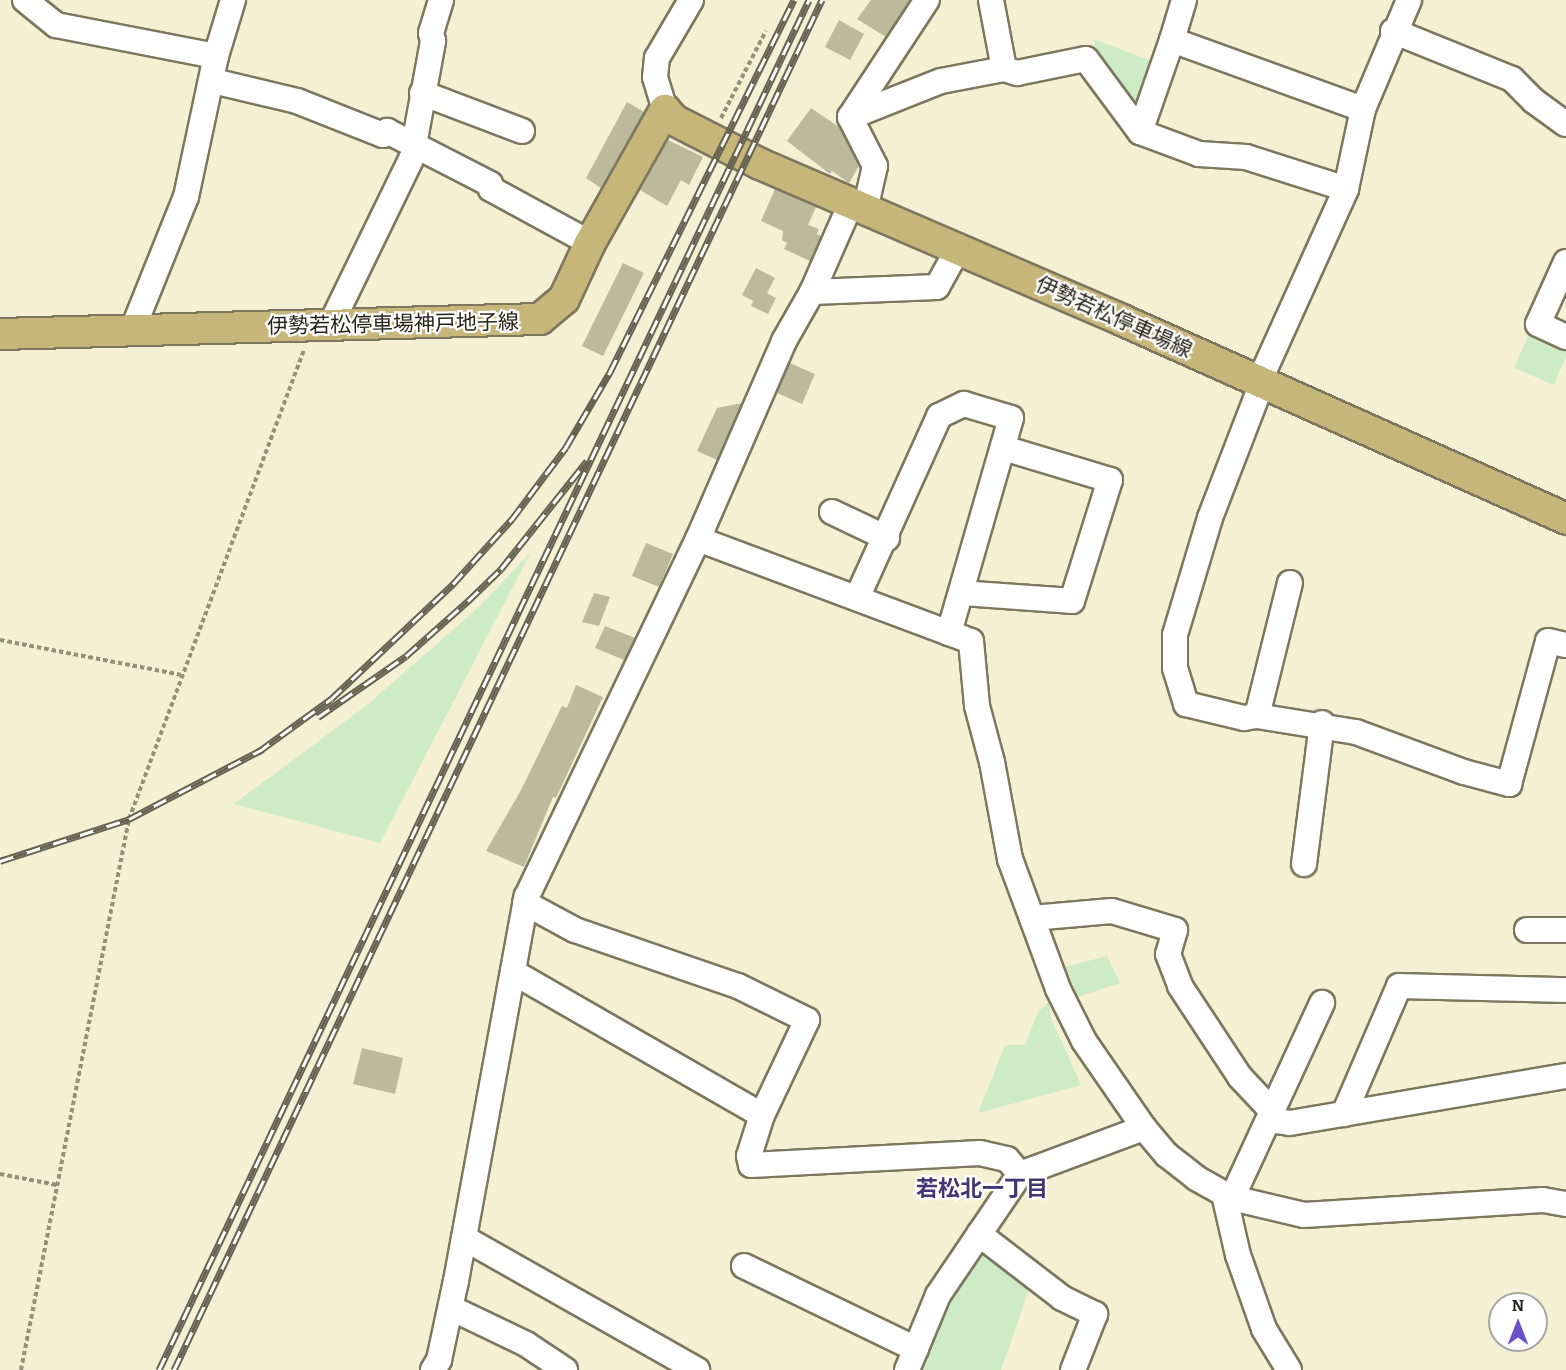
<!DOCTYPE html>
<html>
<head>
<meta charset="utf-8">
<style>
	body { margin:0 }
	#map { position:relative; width:1566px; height:1370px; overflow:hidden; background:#f5f0d4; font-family:Bitter,"Noto Sans JP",serif }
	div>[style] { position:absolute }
	.green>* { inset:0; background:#cdebc6 }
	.building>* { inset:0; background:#bdb99d }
	.path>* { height:4px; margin-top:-2px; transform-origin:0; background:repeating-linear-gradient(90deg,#93907c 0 4.5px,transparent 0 7.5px) }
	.roads { filter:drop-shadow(2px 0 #7c775e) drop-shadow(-2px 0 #7c775e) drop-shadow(0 2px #7c775e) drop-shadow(0 -2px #7c775e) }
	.minor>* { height:24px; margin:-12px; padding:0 12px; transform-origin:12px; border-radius:12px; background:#fff }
	.major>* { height:30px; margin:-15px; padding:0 15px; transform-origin:15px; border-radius:15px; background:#c7b67a }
	.rail>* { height:7px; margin-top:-3.5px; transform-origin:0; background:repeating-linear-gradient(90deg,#fff 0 14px,#666352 0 28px); box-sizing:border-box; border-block:2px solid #666352 }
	span { translate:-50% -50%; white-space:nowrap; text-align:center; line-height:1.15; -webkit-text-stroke:4.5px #fff; paint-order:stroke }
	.street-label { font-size:21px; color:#262419 }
	.neighbourhood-label { font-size:22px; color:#413673; font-weight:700 }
	.north { position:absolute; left:1488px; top:1292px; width:60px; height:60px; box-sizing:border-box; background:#fff; border:2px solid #a8a7a3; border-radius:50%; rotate:0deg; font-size:16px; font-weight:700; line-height:24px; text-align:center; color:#262419 }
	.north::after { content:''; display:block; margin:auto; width:21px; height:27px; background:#6a50c9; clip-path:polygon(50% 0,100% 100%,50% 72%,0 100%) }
</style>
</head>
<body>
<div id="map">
	<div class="green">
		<i style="clip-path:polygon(1093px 39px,1157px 63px,1141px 108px,1129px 108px,1105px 72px)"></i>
		<i style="clip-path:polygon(1531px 330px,1566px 345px,1566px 357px,1554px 385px,1514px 368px)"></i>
		<i style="clip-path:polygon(531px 552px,380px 843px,234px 804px,367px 705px,479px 607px)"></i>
		<i style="clip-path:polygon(1107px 956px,1120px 983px,1078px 997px,1065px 967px)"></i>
		<i style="clip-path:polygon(1049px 1001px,1051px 1018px,1081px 1085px,978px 1113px,1005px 1045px,1025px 1045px,1038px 1012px)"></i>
		<i style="clip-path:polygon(983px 1243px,1032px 1281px,1001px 1370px,916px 1370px,941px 1310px)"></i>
	</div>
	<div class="building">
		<i style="clip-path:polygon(871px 0,910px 0,886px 37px,857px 19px)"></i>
		<i style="clip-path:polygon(839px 20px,864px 34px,850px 60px,825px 47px)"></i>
		<i style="clip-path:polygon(627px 102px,644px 112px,601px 188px,586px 178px)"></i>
		<i style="clip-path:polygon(811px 108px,839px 127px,855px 157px,859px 166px,849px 183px,832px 171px,830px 174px,787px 141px)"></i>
		<i style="clip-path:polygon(668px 140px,703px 157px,689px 185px,681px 180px,667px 206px,640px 190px)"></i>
		<i style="clip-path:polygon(775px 189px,816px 207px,808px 225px,819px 229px,817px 234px,821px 236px,810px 261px,784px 249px,787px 243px,782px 240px,783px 231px,761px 221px)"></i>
		<i style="clip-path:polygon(623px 263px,644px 273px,603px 356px,582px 346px)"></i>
		<i style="clip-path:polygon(756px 268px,775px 278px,767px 293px,776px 298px,768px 314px,751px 306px,753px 301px,742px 295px)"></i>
		<i style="clip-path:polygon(790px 363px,815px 374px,802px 404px,777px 393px)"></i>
		<i style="clip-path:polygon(742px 403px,717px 460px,697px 451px,717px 408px)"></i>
		<i style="clip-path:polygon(646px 543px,673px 554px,659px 587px,632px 576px)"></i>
		<i style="clip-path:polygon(594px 593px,610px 597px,599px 626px,582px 622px)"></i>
		<i style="clip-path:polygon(605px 626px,635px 638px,624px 660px,595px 648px)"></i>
		<i style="clip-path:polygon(576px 685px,603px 697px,556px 798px,553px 797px,524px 867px,486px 851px,521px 790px,562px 706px,567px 708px)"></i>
		<i style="clip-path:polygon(362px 1048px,403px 1058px,395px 1094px,353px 1084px)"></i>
	</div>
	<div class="path">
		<i style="left:721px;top:118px;width:98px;rotate:-62.7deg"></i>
		<i style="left:0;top:640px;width:184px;rotate:10.9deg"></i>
		<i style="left:0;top:1174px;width:58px;rotate:10.9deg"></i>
		<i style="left:21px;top:1370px;width:561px;rotate:-78.91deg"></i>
		<i style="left:129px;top:819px;width:501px;rotate:-69.54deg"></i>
	</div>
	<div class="roads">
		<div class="minor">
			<i style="left:25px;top:0;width:40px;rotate:39deg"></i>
			<i style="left:56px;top:25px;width:163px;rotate:11deg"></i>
			<i style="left:991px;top:0;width:70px;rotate:79.3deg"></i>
			<i style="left:1184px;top:0;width:42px;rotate:106.7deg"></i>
			<i style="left:1172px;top:40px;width:203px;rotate:19.9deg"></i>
			<i style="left:1393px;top:31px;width:128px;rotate:22deg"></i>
			<i style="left:1512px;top:79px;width:31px;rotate:45deg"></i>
			<i style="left:1534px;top:101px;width:39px;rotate:36deg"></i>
			<i style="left:1172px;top:40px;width:97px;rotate:109.2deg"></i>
			<i style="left:1140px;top:132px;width:63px;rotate:20.4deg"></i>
			<i style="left:1199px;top:154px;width:47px;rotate:3.7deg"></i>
			<i style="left:1246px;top:157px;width:105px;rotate:17.7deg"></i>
			<i style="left:213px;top:81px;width:86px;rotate:13.4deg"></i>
			<i style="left:297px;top:101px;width:92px;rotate:21.6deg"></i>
			<i style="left:383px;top:135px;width:6px;rotate:-45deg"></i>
			<i style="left:387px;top:131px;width:116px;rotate:27.2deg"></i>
			<i style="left:490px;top:184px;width:5px;rotate:79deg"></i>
			<i style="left:491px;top:189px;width:113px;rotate:28.6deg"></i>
			<i style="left:422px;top:93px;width:107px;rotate:20.8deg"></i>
			<i style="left:665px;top:110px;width:34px;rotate:-107deg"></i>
			<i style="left:655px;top:77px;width:19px;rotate:-84deg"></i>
			<i style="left:657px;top:58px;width:67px;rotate:-59.6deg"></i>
			<i style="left:850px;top:117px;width:140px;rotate:-56.7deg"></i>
			<i style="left:414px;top:145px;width:106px;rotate:-79.6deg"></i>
			<i style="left:433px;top:41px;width:8px;rotate:-104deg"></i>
			<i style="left:431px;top:33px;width:34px;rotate:-73deg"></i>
			<i style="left:865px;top:210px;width:45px;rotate:-77.2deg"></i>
			<i style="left:875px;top:166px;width:55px;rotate:-117deg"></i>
			<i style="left:850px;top:117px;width:98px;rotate:-21.6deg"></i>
			<i style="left:941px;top:81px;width:64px;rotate:-10.8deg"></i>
			<i style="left:1004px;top:69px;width:14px;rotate:17deg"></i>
			<i style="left:1017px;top:73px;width:70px;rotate:-11.5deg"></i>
			<i style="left:1086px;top:59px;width:91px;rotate:53.5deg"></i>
			<i style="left:1566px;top:262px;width:68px;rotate:114.3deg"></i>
			<i style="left:1538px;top:324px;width:31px;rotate:25deg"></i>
			<i style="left:812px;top:292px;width:125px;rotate:-2.3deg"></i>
			<i style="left:937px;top:287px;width:43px;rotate:-61.1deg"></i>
			<i style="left:331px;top:324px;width:197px;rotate:-64.1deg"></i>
			<i style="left:132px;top:331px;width:144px;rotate:-68.1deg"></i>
			<i style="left:186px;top:197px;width:144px;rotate:-78deg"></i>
			<i style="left:216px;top:56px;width:59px;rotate:-73.1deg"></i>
			<i style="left:1259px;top:382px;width:212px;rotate:-65.7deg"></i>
			<i style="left:1346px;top:189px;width:82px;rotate:-78deg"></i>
			<i style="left:1363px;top:109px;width:118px;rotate:-67.1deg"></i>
			<i style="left:1262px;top:383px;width:145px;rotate:111.1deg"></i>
			<i style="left:1210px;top:518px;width:122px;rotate:106.7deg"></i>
			<i style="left:1175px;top:635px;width:33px;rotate:90deg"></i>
			<i style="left:1175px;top:668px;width:38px;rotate:73deg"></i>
			<i style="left:1186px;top:704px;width:60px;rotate:13.6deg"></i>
			<i style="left:1244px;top:718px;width:13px;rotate:-9deg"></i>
			<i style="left:1257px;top:716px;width:137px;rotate:-76.1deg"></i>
			<i style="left:832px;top:512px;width:61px;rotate:25.3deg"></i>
			<i style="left:698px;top:539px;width:291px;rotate:20.5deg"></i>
			<i style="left:971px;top:641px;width:65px;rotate:84.7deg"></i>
			<i style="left:977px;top:706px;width:58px;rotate:75deg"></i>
			<i style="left:992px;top:762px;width:99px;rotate:79.5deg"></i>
			<i style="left:1010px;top:859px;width:139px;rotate:69.7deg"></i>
			<i style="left:1058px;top:989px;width:58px;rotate:63.4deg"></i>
			<i style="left:1084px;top:1041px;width:106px;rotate:55.4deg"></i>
			<i style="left:1144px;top:1128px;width:35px;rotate:50deg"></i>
			<i style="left:1167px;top:1155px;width:37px;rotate:38deg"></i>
			<i style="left:1196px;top:1178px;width:41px;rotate:29.1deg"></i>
			<i style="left:1232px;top:1198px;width:74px;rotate:13.3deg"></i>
			<i style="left:1304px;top:1215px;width:239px;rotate:-3.6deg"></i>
			<i style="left:1543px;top:1200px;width:23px;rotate:10deg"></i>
			<i style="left:961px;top:593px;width:111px;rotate:4.1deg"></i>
			<i style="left:1072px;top:601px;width:127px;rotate:-72.6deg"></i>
			<i style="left:1110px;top:480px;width:112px;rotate:-163.3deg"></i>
			<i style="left:857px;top:598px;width:200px;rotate:-65.7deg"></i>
			<i style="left:939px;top:416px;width:28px;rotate:-26deg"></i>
			<i style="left:964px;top:404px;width:49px;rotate:16.6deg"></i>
			<i style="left:1011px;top:418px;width:224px;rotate:106.1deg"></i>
			<i style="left:1257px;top:716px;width:100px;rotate:9.2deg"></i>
			<i style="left:1356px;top:732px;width:115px;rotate:20.3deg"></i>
			<i style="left:1464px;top:772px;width:47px;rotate:14.9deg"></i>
			<i style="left:1509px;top:784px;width:148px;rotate:-74.7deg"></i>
			<i style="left:1548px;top:641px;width:18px;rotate:13deg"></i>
			<i style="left:1304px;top:864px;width:142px;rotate:-82.7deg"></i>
			<i style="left:525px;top:903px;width:57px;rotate:28.4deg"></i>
			<i style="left:575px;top:930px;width:172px;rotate:19deg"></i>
			<i style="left:738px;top:986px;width:77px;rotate:26.2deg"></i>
			<i style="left:807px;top:1020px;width:105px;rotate:115.3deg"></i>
			<i style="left:762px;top:1115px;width:43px;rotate:107.6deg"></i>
			<i style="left:749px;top:1156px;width:9px;rotate:77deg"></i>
			<i style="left:751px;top:1165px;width:229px;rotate:-3deg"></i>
			<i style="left:980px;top:1153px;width:28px;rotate:13deg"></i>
			<i style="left:1007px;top:1159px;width:20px;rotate:49deg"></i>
			<i style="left:1032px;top:918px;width:80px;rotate:-5deg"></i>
			<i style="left:1112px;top:911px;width:66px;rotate:16.8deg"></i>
			<i style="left:1175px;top:930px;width:25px;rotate:106deg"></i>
			<i style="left:1168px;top:954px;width:34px;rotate:69deg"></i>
			<i style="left:1180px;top:986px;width:109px;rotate:56.6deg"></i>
			<i style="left:1240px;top:1077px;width:48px;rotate:46.7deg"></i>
			<i style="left:1527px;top:930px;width:39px"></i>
			<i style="left:513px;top:972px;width:287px;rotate:29.9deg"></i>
			<i style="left:1344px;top:1114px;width:139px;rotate:-66.7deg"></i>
			<i style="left:1399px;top:986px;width:167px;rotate:1.4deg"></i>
			<i style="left:1269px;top:1120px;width:21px;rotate:8deg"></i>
			<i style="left:1290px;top:1123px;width:280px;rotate:-9.7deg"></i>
			<i style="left:1224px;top:1194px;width:63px;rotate:77.1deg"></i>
			<i style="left:1238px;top:1255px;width:78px;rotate:70.6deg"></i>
			<i style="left:1264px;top:1329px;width:48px;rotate:58.6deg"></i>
			<i style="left:1232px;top:1198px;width:215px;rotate:-65.2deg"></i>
			<i style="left:979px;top:1234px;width:105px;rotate:37.6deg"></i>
			<i style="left:1062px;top:1298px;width:37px;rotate:26deg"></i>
			<i style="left:1095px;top:1314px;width:60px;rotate:111.4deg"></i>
			<i style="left:464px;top:1238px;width:268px;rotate:29.5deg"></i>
			<i style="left:744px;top:1266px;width:191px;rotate:25.8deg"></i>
			<i style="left:451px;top:1308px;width:83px;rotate:25.6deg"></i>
			<i style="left:526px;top:1344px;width:47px;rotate:33.7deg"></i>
			<i style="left:433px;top:1370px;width:12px;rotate:-59deg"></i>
			<i style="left:439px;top:1360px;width:81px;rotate:-77.9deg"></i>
			<i style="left:456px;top:1281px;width:391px;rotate:-79.6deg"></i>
			<i style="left:527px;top:896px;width:396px;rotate:-64.4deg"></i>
			<i style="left:698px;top:539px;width:216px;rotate:-66.5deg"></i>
			<i style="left:784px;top:341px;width:56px;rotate:-60.3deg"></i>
			<i style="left:812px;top:292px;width:97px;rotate:-66.3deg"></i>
			<i style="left:907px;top:1370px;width:81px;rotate:-67.5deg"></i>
			<i style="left:938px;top:1295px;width:146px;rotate:-55.9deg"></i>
			<i style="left:1020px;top:1174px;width:132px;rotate:-20.4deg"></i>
		</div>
		<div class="major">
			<i style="left:0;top:334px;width:540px;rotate:-1.59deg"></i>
			<i style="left:540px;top:319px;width:31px;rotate:-40deg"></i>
			<i style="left:564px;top:299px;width:62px;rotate:-65.1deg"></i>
			<i style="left:590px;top:243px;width:153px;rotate:-60.6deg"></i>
			<i style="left:665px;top:110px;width:13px;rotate:48deg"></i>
			<i style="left:674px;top:120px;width:97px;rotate:27.1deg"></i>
			<i style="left:760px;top:164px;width:394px;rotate:23.3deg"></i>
			<i style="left:1122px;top:320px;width:487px;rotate:24.1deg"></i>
		</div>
	</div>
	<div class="rail">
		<i style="left:318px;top:717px;width:107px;rotate:-34.7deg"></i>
		<i style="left:406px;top:656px;width:83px;rotate:-41.6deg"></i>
		<i style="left:468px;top:601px;width:46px;rotate:-44.1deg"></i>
		<i style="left:501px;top:569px;width:138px;rotate:-51.5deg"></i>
		<i style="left:258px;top:752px;width:90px;rotate:-36deg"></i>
		<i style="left:331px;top:699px;width:168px;rotate:-43.3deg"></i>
		<i style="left:453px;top:584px;width:88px;rotate:-47.8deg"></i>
		<i style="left:512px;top:519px;width:90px;rotate:-53.1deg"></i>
		<i style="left:566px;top:447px;width:87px;rotate:-59.6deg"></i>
		<i style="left:610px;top:372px;width:415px;rotate:-63.7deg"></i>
		<i style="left:0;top:861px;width:136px;rotate:-18deg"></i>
		<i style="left:129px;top:819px;width:151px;rotate:-27.6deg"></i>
		<i style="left:159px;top:1370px;width:1516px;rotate:-64.62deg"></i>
		<i style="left:174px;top:1370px;width:1516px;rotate:-64.69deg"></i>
	</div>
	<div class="street-label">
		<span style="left:1114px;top:317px;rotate:24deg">伊勢若松停車場線</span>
		<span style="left:393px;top:324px;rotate:-1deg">伊勢若松停車場神戸地子線</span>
	</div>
	<div class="neighbourhood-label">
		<span style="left:982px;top:1189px">若松北一丁目</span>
	</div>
	<div class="north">N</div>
</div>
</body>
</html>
